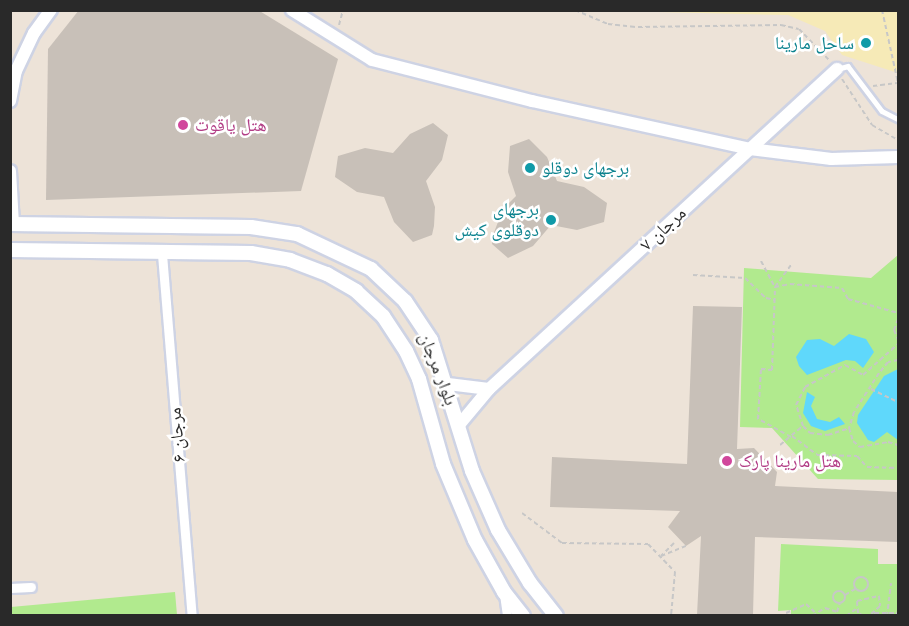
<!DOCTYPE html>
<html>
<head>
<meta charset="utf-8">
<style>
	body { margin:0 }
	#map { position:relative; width:909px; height:626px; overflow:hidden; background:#ede3d8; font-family:Poppins,"Noto Naskh Arabic",sans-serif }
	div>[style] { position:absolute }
	.green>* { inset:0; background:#b1ea8e }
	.sand>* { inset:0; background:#f6eab7 }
	.water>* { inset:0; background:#5fd8fb }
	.building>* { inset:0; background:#c8c0b8 }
	.path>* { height:2px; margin-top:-1px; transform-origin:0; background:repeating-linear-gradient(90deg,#c7c7c7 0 4.5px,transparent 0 7.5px) }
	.path>.ring { margin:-1px; padding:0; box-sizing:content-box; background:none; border:2px solid #c7c7c7; border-radius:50% }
	.roads { filter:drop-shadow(2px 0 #ced3e4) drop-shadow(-2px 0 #ced3e4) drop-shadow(0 2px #ced3e4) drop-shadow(0 -2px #ced3e4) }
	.service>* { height:4.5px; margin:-2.25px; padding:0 2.25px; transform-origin:2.25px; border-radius:2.25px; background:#fff }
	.minor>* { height:9px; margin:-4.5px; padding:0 4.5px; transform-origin:4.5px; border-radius:4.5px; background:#fff }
	.tertiary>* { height:12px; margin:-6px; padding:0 6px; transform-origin:6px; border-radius:6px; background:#fff }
	.secondary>* { height:14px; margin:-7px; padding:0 7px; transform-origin:7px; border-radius:7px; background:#fff }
	.dots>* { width:16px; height:16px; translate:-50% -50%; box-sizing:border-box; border:3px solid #fff; border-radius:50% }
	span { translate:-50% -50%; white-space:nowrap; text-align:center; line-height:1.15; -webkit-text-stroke:5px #fff; paint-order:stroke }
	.culture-label { font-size:18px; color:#0d838f }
	.right { translate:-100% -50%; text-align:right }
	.left { translate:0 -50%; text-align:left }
	.hotel-label { font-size:18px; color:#b23c85 }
	.street-label { font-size:18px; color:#292929 }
	.frame { position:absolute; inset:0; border:12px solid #292929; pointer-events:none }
</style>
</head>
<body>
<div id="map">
	<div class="green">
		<i style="clip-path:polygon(898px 255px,898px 480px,818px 479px,772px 428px,740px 427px,744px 268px,871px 278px)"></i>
		<i style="clip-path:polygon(781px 544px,878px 549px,878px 564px,898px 564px,898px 615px,791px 616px,791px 610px,778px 611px)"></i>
		<i style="clip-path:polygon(175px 592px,177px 615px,11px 615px,11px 607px)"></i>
	</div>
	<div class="sand">
		<i style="clip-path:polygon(615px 11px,898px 11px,898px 73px,842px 55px,825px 31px,788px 15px)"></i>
	</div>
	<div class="water">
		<i style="clip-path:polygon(849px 334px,866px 339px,874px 352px,863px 368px,855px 361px,846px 360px,807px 375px,799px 366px,796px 357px,807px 340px,820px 339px,834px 346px)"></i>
		<i style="clip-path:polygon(898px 369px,898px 440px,887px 432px,874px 442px,868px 440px,857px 423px,858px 415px,884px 376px)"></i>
		<i style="clip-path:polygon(807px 392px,815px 397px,811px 406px,817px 419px,830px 422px,839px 417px,845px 424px,825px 431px,811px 426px,803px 413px)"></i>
	</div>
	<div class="building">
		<i style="clip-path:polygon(79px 10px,258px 10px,338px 59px,301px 191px,46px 200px,48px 49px)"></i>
		<i style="clip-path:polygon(433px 123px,448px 135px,442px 160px,426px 181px,435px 207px,434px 226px,432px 235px,413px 242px,394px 222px,384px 197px,357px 192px,335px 177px,338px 156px,365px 148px,393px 153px,410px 134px)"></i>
		<i style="clip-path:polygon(529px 139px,547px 157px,557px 181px,584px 187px,607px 203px,604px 222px,577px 230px,551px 225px,533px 246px,508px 258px,492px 244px,493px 235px,503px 209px,516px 196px,508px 172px,510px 146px)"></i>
		<i style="clip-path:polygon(693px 306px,742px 307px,737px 449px,754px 448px,777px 472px,775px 486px,898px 492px,898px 542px,755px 537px,753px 615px,697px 615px,701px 536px,686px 546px,668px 527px,680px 511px,550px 507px,552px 457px,687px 464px)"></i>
	</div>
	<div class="path">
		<i style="left:575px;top:10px;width:36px;rotate:23deg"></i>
		<i style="left:608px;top:24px;width:30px;rotate:6deg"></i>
		<i style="left:638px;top:27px;width:143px;rotate:-0.8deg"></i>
		<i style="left:781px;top:25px;width:18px;rotate:13deg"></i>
		<i style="left:799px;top:29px;width:43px;rotate:45.9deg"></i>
		<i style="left:882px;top:10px;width:75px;rotate:77.6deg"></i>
		<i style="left:339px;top:25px;width:16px;rotate:-75deg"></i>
		<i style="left:842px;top:79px;width:55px;rotate:56.9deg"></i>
		<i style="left:872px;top:125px;width:30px;rotate:30deg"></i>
		<i style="left:873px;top:86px;width:24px;rotate:-7deg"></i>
		<i style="left:761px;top:261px;width:30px;rotate:62deg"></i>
		<i style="left:775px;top:287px;width:15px;rotate:-11deg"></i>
		<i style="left:790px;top:284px;width:52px;rotate:4.4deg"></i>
		<i style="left:842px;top:288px;width:13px;rotate:61deg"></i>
		<i style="left:848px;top:299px;width:52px;rotate:15.6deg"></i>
		<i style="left:693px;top:275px;width:52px;rotate:3.3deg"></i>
		<i style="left:745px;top:278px;width:29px;rotate:44deg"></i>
		<i style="left:766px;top:298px;width:9px;rotate:13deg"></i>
		<i style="left:898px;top:319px;width:12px;rotate:110deg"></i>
		<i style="left:894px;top:330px;width:11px;rotate:68deg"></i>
		<i style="left:898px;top:360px;width:10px;rotate:169deg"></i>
		<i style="left:888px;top:362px;width:14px;rotate:129deg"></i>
		<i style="left:879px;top:373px;width:46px;rotate:122.7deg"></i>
		<i style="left:854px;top:412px;width:17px;rotate:107deg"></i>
		<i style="left:849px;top:428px;width:14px;rotate:73deg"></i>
		<i style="left:853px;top:441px;width:9px;rotate:41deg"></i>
		<i style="left:860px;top:447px;width:28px;rotate:-10deg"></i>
		<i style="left:888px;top:442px;width:10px;rotate:17deg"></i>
		<i style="left:871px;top:389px;width:30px;rotate:26deg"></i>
		<i style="left:803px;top:426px;width:22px;rotate:-108deg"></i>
		<i style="left:796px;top:405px;width:20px;rotate:-63deg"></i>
		<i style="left:805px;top:387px;width:46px;rotate:-28.8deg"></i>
		<i style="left:845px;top:365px;width:21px;rotate:29deg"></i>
		<i style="left:863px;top:375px;width:47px;rotate:-41.5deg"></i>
		<i style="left:792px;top:436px;width:31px;rotate:37deg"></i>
		<i style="left:817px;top:455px;width:40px;rotate:1.4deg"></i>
		<i style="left:857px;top:456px;width:15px;rotate:48deg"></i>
		<i style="left:867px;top:467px;width:31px;rotate:2deg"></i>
		<i style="left:791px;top:437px;width:38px;rotate:-151deg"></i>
		<i style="left:758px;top:419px;width:50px;rotate:-86.6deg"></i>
		<i style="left:761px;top:369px;width:11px;rotate:5deg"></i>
		<i style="left:772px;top:370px;width:83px;rotate:-87.9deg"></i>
		<i style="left:775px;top:287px;width:27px;rotate:-54deg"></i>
		<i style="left:780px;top:445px;width:30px;rotate:-40deg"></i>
		<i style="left:803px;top:426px;width:10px;rotate:45deg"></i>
		<i style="left:810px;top:433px;width:18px;rotate:6deg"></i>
		<i style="left:828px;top:435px;width:22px;rotate:-18deg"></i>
		<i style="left:522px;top:513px;width:50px;rotate:36.9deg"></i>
		<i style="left:562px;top:543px;width:86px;rotate:0.7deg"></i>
		<i style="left:648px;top:544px;width:39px;rotate:46deg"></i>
		<i style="left:675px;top:572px;width:44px;rotate:95.2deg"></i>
		<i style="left:674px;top:543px;width:18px;rotate:135deg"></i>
		<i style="left:661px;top:556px;width:27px;rotate:-22deg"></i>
		<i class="ring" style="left:854px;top:577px;width:12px;height:12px"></i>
		<i class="ring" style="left:833px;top:591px;width:10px;height:10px"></i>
		<i style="left:845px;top:595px;width:12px;rotate:-31deg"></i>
		<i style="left:786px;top:613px;width:22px;rotate:-24deg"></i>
		<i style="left:806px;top:604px;width:18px;rotate:43deg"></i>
		<i style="left:874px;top:613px;width:24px"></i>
		<i style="left:812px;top:616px;width:15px;rotate:-32deg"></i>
		<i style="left:825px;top:608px;width:13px;rotate:18deg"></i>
		<i style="left:837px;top:612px;width:9px;rotate:-72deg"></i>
		<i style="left:846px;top:616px;width:12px;rotate:-35deg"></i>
		<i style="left:864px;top:616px;width:7px;rotate:-153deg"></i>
		<i style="left:858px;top:613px;width:12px;rotate:-95deg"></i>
		<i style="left:857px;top:601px;width:23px;rotate:-13deg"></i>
		<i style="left:879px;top:596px;width:10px;rotate:84deg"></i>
		<i style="left:880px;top:606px;width:15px;rotate:138deg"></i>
		<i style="left:887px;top:616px;width:33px;rotate:-83deg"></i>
	</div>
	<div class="roads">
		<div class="service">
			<i style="left:837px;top:69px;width:11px;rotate:-15deg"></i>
			<i style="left:848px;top:66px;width:56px;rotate:52.9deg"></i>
			<i style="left:882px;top:111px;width:18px;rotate:27deg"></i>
		</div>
		<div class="minor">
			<i style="left:162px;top:254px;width:363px;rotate:85.3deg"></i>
			<i style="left:10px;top:588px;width:21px;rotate:-3deg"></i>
			<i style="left:504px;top:594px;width:22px;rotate:82deg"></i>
		</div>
		<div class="tertiary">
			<i style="left:292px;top:10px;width:94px;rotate:32deg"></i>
			<i style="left:372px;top:60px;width:165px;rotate:14.4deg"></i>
			<i style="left:532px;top:101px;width:223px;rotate:12.4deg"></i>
			<i style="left:750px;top:149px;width:82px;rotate:7deg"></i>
			<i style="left:831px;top:159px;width:67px;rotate:-1.7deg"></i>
			<i style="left:10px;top:101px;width:31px;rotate:-79deg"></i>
			<i style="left:16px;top:71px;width:42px;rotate:-64.7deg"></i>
			<i style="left:34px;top:33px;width:29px;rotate:-54deg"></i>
			<i style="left:10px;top:171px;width:53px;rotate:86.8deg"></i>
			<i style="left:448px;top:384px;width:41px;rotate:7deg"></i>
			<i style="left:459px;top:425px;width:47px;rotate:-50.2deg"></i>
			<i style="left:489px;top:389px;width:473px;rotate:-42.6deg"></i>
		</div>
		<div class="secondary">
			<i style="left:10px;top:224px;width:241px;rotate:0.7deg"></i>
			<i style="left:251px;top:227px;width:47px;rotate:8.7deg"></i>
			<i style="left:297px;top:234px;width:82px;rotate:25.3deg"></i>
			<i style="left:371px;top:269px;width:47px;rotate:43.3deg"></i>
			<i style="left:405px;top:301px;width:47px;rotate:56.3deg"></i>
			<i style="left:431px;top:340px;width:137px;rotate:72.6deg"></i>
			<i style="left:472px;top:471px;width:64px;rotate:66.2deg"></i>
			<i style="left:498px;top:530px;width:62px;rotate:58.9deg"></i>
			<i style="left:530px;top:583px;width:42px;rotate:51.8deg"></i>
			<i style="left:10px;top:250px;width:241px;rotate:0.7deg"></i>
			<i style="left:251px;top:253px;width:40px;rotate:10deg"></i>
			<i style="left:290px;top:260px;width:40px;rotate:21deg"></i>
			<i style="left:327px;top:274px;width:34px;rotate:30deg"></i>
			<i style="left:356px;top:291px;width:37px;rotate:43deg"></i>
			<i style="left:383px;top:316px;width:42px;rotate:56.7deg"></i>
			<i style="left:406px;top:351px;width:31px;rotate:65deg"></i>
			<i style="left:419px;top:379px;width:88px;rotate:74.2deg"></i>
			<i style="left:443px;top:464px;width:82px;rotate:67.2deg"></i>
			<i style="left:475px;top:540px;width:60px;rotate:60.9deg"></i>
			<i style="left:504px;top:592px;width:31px;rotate:52deg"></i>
		</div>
	</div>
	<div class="dots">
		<i style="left:866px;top:43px;background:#0f9aa8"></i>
		<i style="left:183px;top:125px;background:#d1479c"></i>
		<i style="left:530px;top:168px;background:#0f9aa8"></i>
		<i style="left:551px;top:220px;background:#0f9aa8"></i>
		<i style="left:727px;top:461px;background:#d1479c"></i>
	</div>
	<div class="culture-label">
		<span class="right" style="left:854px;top:43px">ساحل مارینا</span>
		<span class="left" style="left:542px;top:168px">برجهای دوقلو</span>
		<span class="right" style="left:539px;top:220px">برجهای<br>دوقلوی کیش</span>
	</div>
	<div class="hotel-label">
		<span class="left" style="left:195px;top:125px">هتل یاقوت</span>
		<span class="left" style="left:739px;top:461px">هتل مارینا پارک</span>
	</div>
	<div class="street-label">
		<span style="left:663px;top:229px;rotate:-43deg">مرجان ۷</span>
		<span style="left:438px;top:369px;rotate:69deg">بلوار مرجان</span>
		<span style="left:177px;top:435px;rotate:-95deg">مرجان ۶</span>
	</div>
	<div class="frame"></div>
</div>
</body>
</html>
